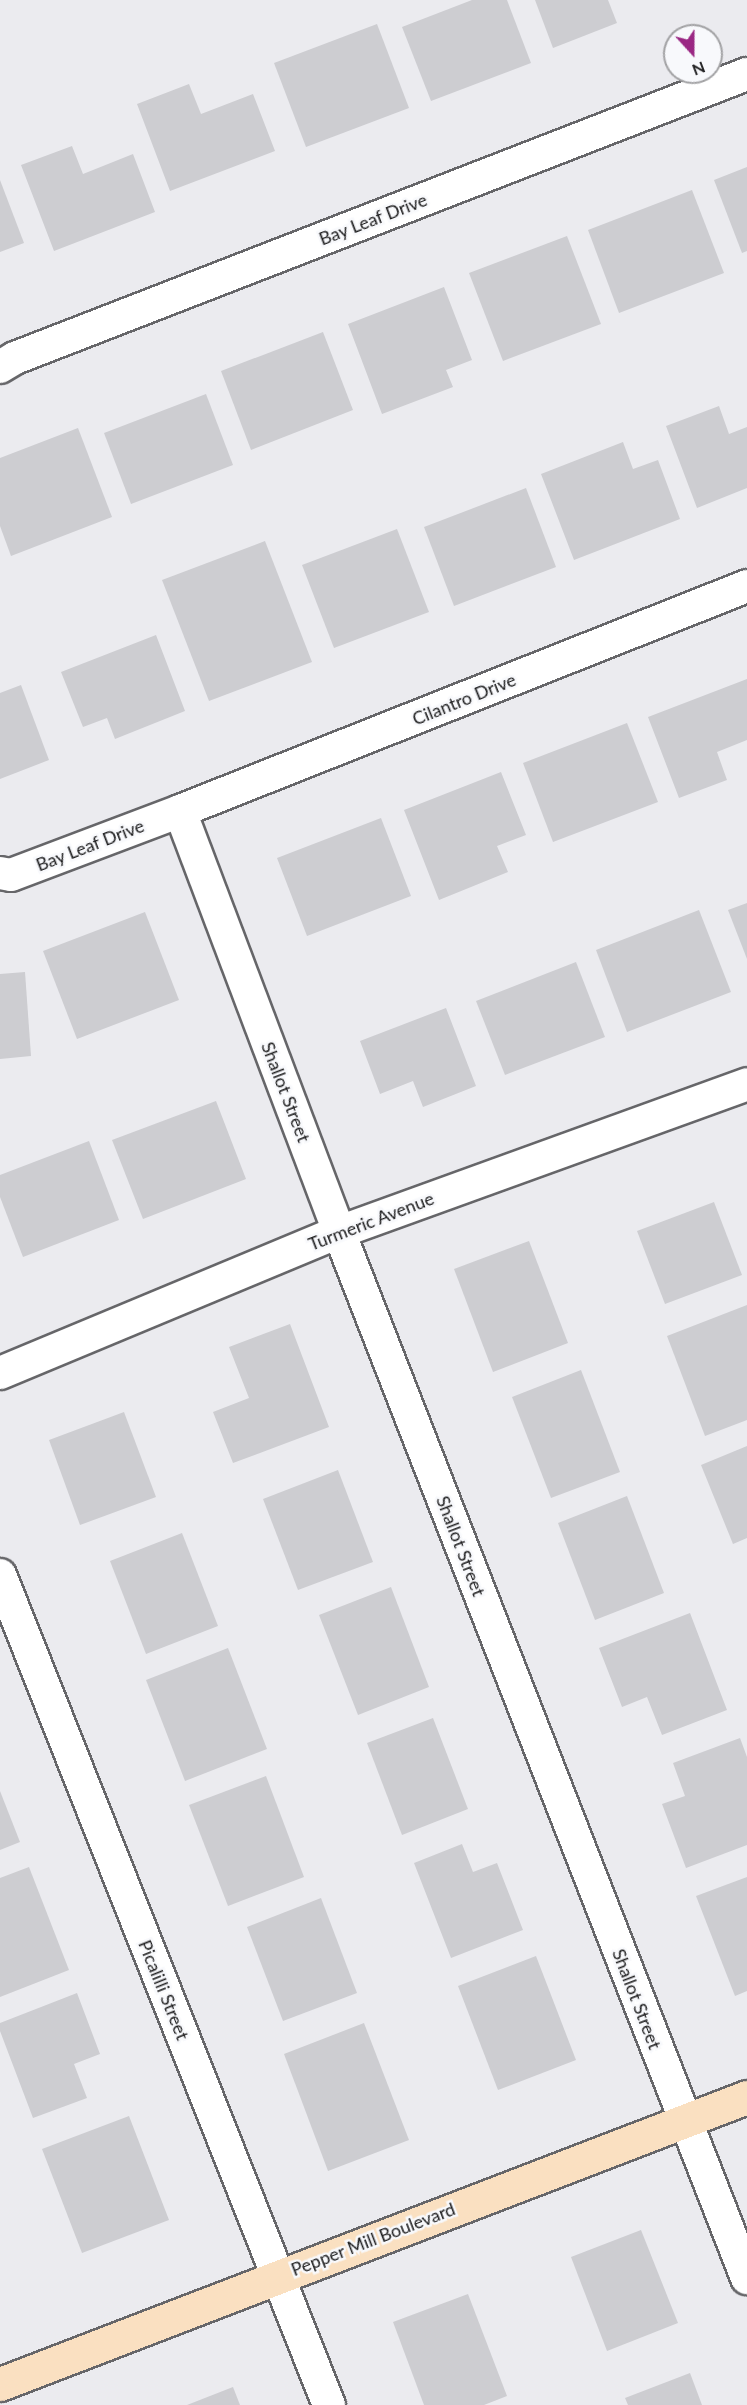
<!DOCTYPE html>
<html>
<head>
<meta charset="utf-8">
<style>
	body { margin:0 }
	#map { position:relative; width:747px; height:2405px; overflow:hidden; background:#ebebef; font-family:Lato,sans-serif }
	div>[style] { position:absolute }
	.building>* { inset:0; background:#cdcdd1 }
	.roads { filter:drop-shadow(2px 0 #666669) drop-shadow(-2px 0 #666669) drop-shadow(0 2px #666669) drop-shadow(0 -2px #666669) }
	.street>* { height:32px; margin:-16px; padding:0 16px; transform-origin:16px; border-radius:16px; background:#fff }
	.secondary>* { height:33px; margin:-16.5px; padding:0 16.5px; transform-origin:16.5px; border-radius:16.5px; background:#fae0c1 }
	span { translate:-50% -50%; white-space:nowrap; text-align:center; line-height:1.15; -webkit-text-stroke:5px #f8f9fc; paint-order:stroke }
	.street-label { font-size:18px; color:#202021 }
	.north { position:absolute; left:663px; top:24px; width:60px; height:60px; box-sizing:border-box; background:#f8f9fc; border:2px solid #a2a2a4; border-radius:50%; rotate:159deg; font-size:16px; font-weight:700; line-height:24px; text-align:center; color:#202021 }
	.north::after { content:''; display:block; margin:auto; width:21px; height:27px; background:#9a2783; clip-path:polygon(50% 0,100% 100%,50% 72%,0 100%) }
</style>
</head>
<body>
<div id="map">
	<div class="building">
		<i style="clip-path:polygon(472px 0,507px 0,531px 63px,431px 101px,402px 27px)"></i>
		<i style="clip-path:polygon(535px 0,608px 0,617px 23px,553px 48px)"></i>
		<i style="clip-path:polygon(377px 24px,409px 108px,306px 147px,274px 63px)"></i>
		<i style="clip-path:polygon(189px 84px,201px 114px,253px 94px,275px 151px,170px 191px,137px 104px)"></i>
		<i style="clip-path:polygon(72px 146px,83px 174px,133px 154px,155px 212px,54px 251px,21px 165px)"></i>
		<i style="clip-path:polygon(747px 167px,747px 251px,742px 253px,714px 180px)"></i>
		<i style="clip-path:polygon(0 180px,24px 243px,0 252px)"></i>
		<i style="clip-path:polygon(692px 190px,724px 273px,619px 313px,588px 230px)"></i>
		<i style="clip-path:polygon(567px 236px,601px 324px,503px 361px,469px 273px)"></i>
		<i style="clip-path:polygon(444px 287px,472px 360px,446px 370px,453px 387px,382px 414px,348px 324px)"></i>
		<i style="clip-path:polygon(323px 332px,353px 410px,251px 450px,221px 371px)"></i>
		<i style="clip-path:polygon(206px 394px,233px 465px,131px 504px,104px 433px)"></i>
		<i style="clip-path:polygon(719px 406px,729px 434px,747px 427px,747px 488px,697px 508px,666px 426px)"></i>
		<i style="clip-path:polygon(78px 428px,112px 517px,11px 556px,0 526px,0 458px)"></i>
		<i style="clip-path:polygon(623px 442px,633px 469px,658px 460px,680px 519px,574px 560px,541px 474px)"></i>
		<i style="clip-path:polygon(526px 488px,556px 567px,454px 606px,424px 527px)"></i>
		<i style="clip-path:polygon(397px 529px,429px 612px,334px 648px,302px 565px)"></i>
		<i style="clip-path:polygon(265px 541px,312px 662px,209px 701px,162px 580px)"></i>
		<i style="clip-path:polygon(156px 635px,185px 711px,115px 739px,107px 718px,83px 727px,61px 672px)"></i>
		<i style="clip-path:polygon(747px 679px,747px 740px,717px 752px,727px 780px,679px 798px,648px 717px)"></i>
		<i style="clip-path:polygon(21px 685px,49px 760px,0 779px,0 693px)"></i>
		<i style="clip-path:polygon(627px 723px,658px 802px,553px 842px,523px 763px)"></i>
		<i style="clip-path:polygon(501px 772px,526px 835px,497px 846px,508px 872px,439px 900px,404px 810px)"></i>
		<i style="clip-path:polygon(381px 818px,411px 896px,307px 936px,277px 858px)"></i>
		<i style="clip-path:polygon(747px 903px,747px 959px,728px 910px)"></i>
		<i style="clip-path:polygon(699px 910px,731px 992px,627px 1032px,596px 950px)"></i>
		<i style="clip-path:polygon(145px 912px,179px 1000px,77px 1039px,43px 951px)"></i>
		<i style="clip-path:polygon(576px 962px,605px 1037px,505px 1075px,476px 1001px)"></i>
		<i style="clip-path:polygon(25px 972px,31px 1056px,0 1059px,0 974px)"></i>
		<i style="clip-path:polygon(446px 1008px,476px 1086px,423px 1107px,413px 1081px,380px 1094px,360px 1041px)"></i>
		<i style="clip-path:polygon(216px 1101px,246px 1179px,143px 1219px,112px 1140px)"></i>
		<i style="clip-path:polygon(89px 1141px,119px 1220px,23px 1257px,0 1197px,0 1175px)"></i>
		<i style="clip-path:polygon(714px 1202px,742px 1275px,665px 1304px,637px 1231px)"></i>
		<i style="clip-path:polygon(529px 1241px,568px 1343px,493px 1372px,454px 1269px)"></i>
		<i style="clip-path:polygon(747px 1305px,747px 1420px,705px 1436px,667px 1336px)"></i>
		<i style="clip-path:polygon(290px 1324px,329px 1427px,233px 1463px,213px 1412px,249px 1398px,229px 1347px)"></i>
		<i style="clip-path:polygon(581px 1370px,620px 1472px,551px 1498px,512px 1397px)"></i>
		<i style="clip-path:polygon(124px 1412px,156px 1497px,80px 1525px,49px 1440px)"></i>
		<i style="clip-path:polygon(747px 1446px,747px 1538px,733px 1544px,701px 1465px)"></i>
		<i style="clip-path:polygon(338px 1470px,373px 1562px,298px 1590px,263px 1499px)"></i>
		<i style="clip-path:polygon(627px 1496px,664px 1593px,595px 1620px,558px 1523px)"></i>
		<i style="clip-path:polygon(182px 1533px,218px 1626px,146px 1654px,110px 1561px)"></i>
		<i style="clip-path:polygon(391px 1587px,429px 1687px,358px 1715px,319px 1615px)"></i>
		<i style="clip-path:polygon(690px 1613px,727px 1710px,662px 1735px,647px 1697px,622px 1707px,599px 1648px)"></i>
		<i style="clip-path:polygon(228px 1648px,267px 1749px,185px 1781px,146px 1680px)"></i>
		<i style="clip-path:polygon(433px 1718px,468px 1809px,402px 1835px,367px 1743px)"></i>
		<i style="clip-path:polygon(740px 1738px,747px 1757px,747px 1845px,686px 1868px,662px 1804px,685px 1796px,673px 1763px)"></i>
		<i style="clip-path:polygon(266px 1776px,304px 1877px,228px 1906px,189px 1805px)"></i>
		<i style="clip-path:polygon(0 1791px,20px 1842px,0 1850px)"></i>
		<i style="clip-path:polygon(462px 1844px,473px 1872px,497px 1863px,523px 1930px,451px 1958px,414px 1863px)"></i>
		<i style="clip-path:polygon(29px 1867px,69px 1970px,0 1997px,0 1878px)"></i>
		<i style="clip-path:polygon(747px 1877px,747px 1991px,735px 1996px,696px 1896px)"></i>
		<i style="clip-path:polygon(321px 1898px,357px 1993px,283px 2021px,247px 1927px)"></i>
		<i style="clip-path:polygon(536px 1956px,576px 2060px,498px 2090px,458px 1986px)"></i>
		<i style="clip-path:polygon(77px 1993px,100px 2054px,74px 2064px,87px 2098px,33px 2118px,0 2031px,0 2023px)"></i>
		<i style="clip-path:polygon(364px 2023px,409px 2140px,328px 2171px,284px 2054px)"></i>
		<i style="clip-path:polygon(129px 2116px,169px 2220px,82px 2253px,42px 2149px)"></i>
		<i style="clip-path:polygon(641px 2230px,678px 2323px,607px 2351px,571px 2257px)"></i>
		<i style="clip-path:polygon(468px 2294px,507px 2396px,484px 2405px,424px 2405px,393px 2322px)"></i>
		<i style="clip-path:polygon(690px 2373px,702px 2405px,628px 2405px,625px 2398px)"></i>
		<i style="clip-path:polygon(233px 2387px,240px 2405px,187px 2405px)"></i>
	</div>
	<div class="roads">
		<div class="street">
			<i style="left:0;top:367px;width:17px;rotate:-31deg"></i>
			<i style="left:15px;top:358px;width:785px;rotate:-21.21deg"></i>
			<i style="left:180px;top:811px;width:450px;rotate:69.3deg"></i>
			<i style="left:339px;top:1232px;width:1123px;rotate:68.69deg"></i>
			<i style="left:0;top:873px;width:11px;rotate:10deg"></i>
			<i style="left:11px;top:875px;width:181px;rotate:-20.7deg"></i>
			<i style="left:180px;top:811px;width:610px;rotate:-21.64deg"></i>
			<i style="left:0;top:1373px;width:367px;rotate:-22.6deg"></i>
			<i style="left:339px;top:1232px;width:434px;rotate:-19.9deg"></i>
			<i style="left:0;top:1575px;width:893px;rotate:68.38deg"></i>
		</div>
		<div class="secondary">
			<i style="left:0;top:2384px;width:800px;rotate:-21.02deg"></i>
		</div>
	</div>
	<div class="street-label">
		<span style="left:373px;top:219px;rotate:-21deg">Bay Leaf Drive</span>
		<span style="left:464px;top:699px;rotate:-22deg">Cilantro Drive</span>
		<span style="left:90px;top:845px;rotate:-21deg">Bay Leaf Drive</span>
		<span style="left:286px;top:1092px;rotate:69deg">Shallot Street</span>
		<span style="left:371px;top:1221px;rotate:-21deg">Turmeric Avenue</span>
		<span style="left:461px;top:1546px;rotate:69deg">Shallot Street</span>
		<span style="left:164px;top:1990px;rotate:68deg">Picalilli Street</span>
		<span style="left:637px;top:1999px;rotate:69deg">Shallot Street</span>
		<span style="left:373px;top:2239px;rotate:-21deg">Pepper Mill Boulevard</span>
	</div>
	<div class="north">N</div>
</div>
</body>
</html>
